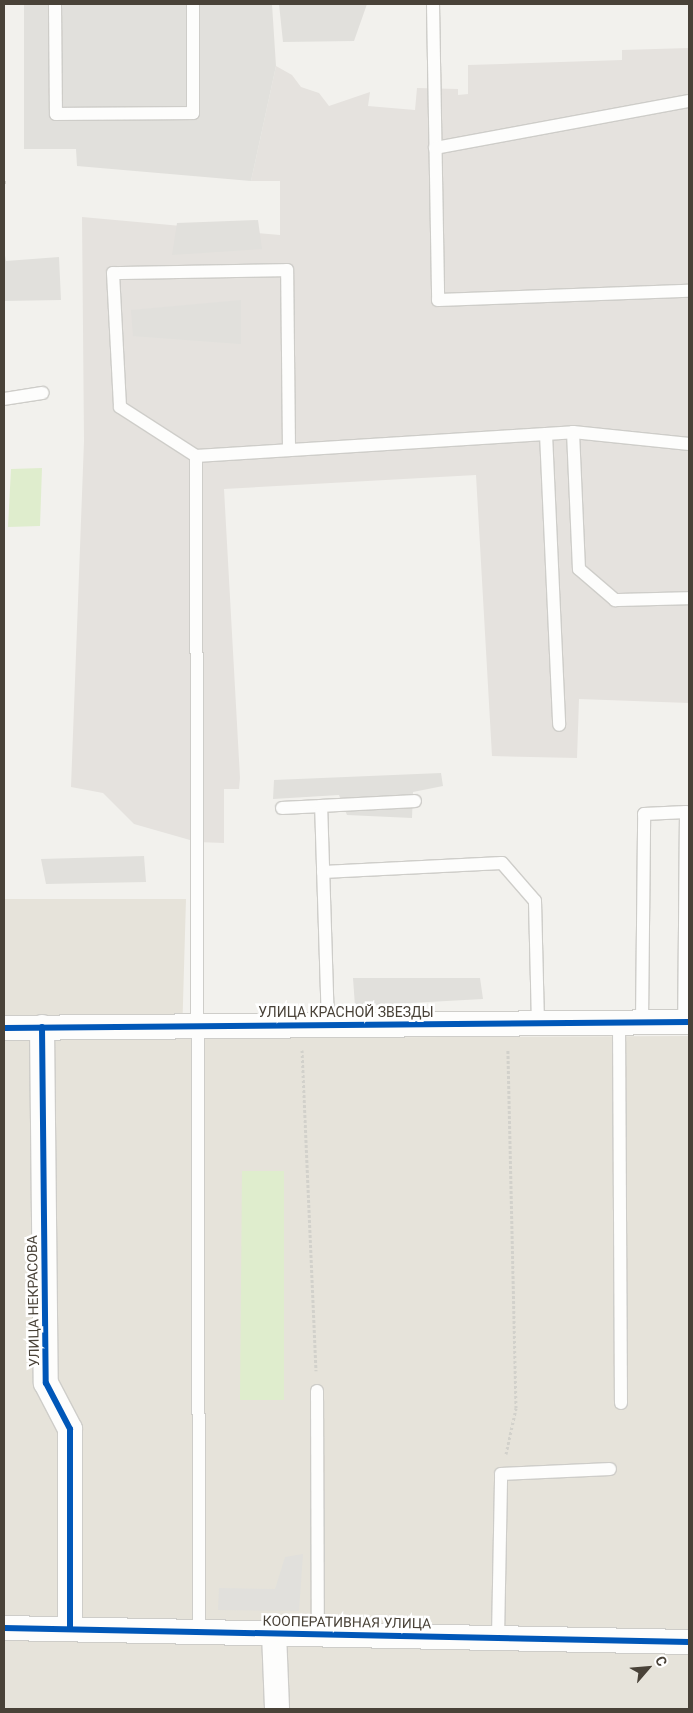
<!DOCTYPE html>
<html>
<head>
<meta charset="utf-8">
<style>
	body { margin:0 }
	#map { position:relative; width:693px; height:1713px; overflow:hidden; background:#f2f1ed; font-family:Roboto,sans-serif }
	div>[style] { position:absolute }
	.residential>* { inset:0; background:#e6e3da }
	.industrial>* { inset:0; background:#e5e2de }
	.green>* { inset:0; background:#dfedcd }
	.parking>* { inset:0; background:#e1e0dc }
	.path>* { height:3px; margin-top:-1.5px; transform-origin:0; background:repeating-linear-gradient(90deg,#d2d1cb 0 2.5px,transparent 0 5px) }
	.roads { filter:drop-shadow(1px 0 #cecdc9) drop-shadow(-1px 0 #cecdc9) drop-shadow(0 1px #cecdc9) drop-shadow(0 -1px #cecdc9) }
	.lane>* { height:12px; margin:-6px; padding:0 6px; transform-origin:6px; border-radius:6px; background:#fdfdfc }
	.street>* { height:24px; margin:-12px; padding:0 12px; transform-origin:12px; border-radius:12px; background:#fdfdfc }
	.cycleway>* { height:6px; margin:-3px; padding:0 3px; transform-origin:3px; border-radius:3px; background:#0057b8 }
	span { translate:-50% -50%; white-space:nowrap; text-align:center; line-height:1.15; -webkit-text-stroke:5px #fff; paint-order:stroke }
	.street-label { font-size:14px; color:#494238 }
	.frame { position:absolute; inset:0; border:5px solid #494238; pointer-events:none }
	.north { position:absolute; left:623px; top:1643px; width:50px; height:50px; -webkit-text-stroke:4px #fff; paint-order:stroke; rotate:63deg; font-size:14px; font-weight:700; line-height:20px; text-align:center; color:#494238 }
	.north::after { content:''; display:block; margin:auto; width:18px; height:22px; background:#494238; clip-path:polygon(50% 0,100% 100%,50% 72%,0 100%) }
</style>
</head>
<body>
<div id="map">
	<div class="residential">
		<i style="clip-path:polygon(4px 899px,186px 899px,182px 1038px,689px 1036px,689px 1709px,4px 1709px)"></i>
	</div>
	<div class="industrial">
		<i style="clip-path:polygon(689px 48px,689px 703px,579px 699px,577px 758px,492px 756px,476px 475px,224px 489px,240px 778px,239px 789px,224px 789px,224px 843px,197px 842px,134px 824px,103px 793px,71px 787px,84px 441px,82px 217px,280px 235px,280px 181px,251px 181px,276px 66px,292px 75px,301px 87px,319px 93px,329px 106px,370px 92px,368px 106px,415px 110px,417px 88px,458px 89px,458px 95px,468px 94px,468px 65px,622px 60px,622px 50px)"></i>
	</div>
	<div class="green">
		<i style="clip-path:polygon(42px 468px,40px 526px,8px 527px,11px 469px)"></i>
		<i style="clip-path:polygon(242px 1171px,284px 1171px,284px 1400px,240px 1400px)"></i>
	</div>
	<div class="parking">
		<i style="clip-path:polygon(24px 4px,272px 4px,276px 66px,251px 181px,77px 166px,76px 149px,24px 149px)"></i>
		<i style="clip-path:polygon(279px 4px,367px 4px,354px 41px,283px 42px)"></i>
		<i style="clip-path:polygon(258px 220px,262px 249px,172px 255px,177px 223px)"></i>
		<i style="clip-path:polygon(4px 250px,6px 261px,59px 257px,61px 300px,4px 301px)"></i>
		<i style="clip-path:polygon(241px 300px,241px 344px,133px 336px,131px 310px)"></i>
		<i style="clip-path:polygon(441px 773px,443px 786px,413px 792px,412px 818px,347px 815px,339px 795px,273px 799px,274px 780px)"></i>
		<i style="clip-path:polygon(144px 856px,146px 882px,46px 884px,41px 859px)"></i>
		<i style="clip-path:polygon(353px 978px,480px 978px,483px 999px,355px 1006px)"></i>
		<i style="clip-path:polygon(303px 1554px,299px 1611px,218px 1610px,219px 1588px,275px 1589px,285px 1557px)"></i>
	</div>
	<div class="path">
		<i style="left:4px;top:182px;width:2px"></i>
		<i style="left:302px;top:1050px;width:321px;rotate:87.5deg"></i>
		<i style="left:506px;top:1454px;width:47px;rotate:-77.7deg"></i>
		<i style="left:516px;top:1408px;width:359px;rotate:-91.3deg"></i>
	</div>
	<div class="roads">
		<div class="lane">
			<i style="left:55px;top:4px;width:110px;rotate:89.5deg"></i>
			<i style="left:56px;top:114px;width:137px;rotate:-0.4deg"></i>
			<i style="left:193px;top:113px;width:109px;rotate:-90deg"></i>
			<i style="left:433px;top:4px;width:296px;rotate:89deg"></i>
			<i style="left:438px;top:300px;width:251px;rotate:-2.1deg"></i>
			<i style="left:435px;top:148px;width:258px;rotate:-10.5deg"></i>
			<i style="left:4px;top:399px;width:39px;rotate:-9deg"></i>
			<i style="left:573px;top:432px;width:137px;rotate:87.5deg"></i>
			<i style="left:579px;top:569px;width:48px;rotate:40.7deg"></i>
			<i style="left:615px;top:600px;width:74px;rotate:-1.5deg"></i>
			<i style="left:546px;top:434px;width:291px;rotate:87.4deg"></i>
			<i style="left:289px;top:449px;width:179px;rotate:-90.6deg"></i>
			<i style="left:287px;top:270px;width:174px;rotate:179deg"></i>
			<i style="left:113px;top:273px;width:134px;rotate:87deg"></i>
			<i style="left:120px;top:407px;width:90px;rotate:32.8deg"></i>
			<i style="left:196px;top:456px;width:378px;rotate:-3.6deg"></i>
			<i style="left:573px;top:432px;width:117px;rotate:5.9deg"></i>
			<i style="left:196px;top:456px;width:1176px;rotate:89.85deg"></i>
			<i style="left:282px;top:808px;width:39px;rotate:-3deg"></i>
			<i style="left:323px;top:872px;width:179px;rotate:-2.9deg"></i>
			<i style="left:502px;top:863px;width:50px;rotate:49deg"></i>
			<i style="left:535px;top:901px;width:122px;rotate:88.6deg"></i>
			<i style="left:642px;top:1022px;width:208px;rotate:-89.4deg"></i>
			<i style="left:644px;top:814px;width:42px;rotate:-2.7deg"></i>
			<i style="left:686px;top:812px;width:210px;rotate:90.5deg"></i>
			<i style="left:619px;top:1023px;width:380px;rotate:89.7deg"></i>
			<i style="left:328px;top:1025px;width:219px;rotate:-91.8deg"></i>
			<i style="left:321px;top:806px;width:94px;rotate:-3deg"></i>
			<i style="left:317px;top:1391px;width:243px;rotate:89.8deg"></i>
			<i style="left:498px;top:1637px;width:163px;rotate:-88.9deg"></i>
			<i style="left:501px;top:1474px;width:109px;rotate:-2.6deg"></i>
		</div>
		<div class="street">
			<i style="left:42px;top:1027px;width:356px;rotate:89.4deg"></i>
			<i style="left:46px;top:1383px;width:52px;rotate:62.4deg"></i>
			<i style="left:70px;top:1429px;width:200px;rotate:90deg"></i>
			<i style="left:4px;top:1028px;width:685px;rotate:-0.5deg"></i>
			<i style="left:4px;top:1628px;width:685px;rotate:1.17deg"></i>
			<i style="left:274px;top:1633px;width:76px;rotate:87.7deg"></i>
		</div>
	</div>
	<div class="cycleway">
		<i style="left:42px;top:1027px;width:356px;rotate:89.4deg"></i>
		<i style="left:46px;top:1383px;width:52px;rotate:62.4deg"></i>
		<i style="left:70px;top:1429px;width:200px;rotate:90deg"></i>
		<i style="left:4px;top:1028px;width:685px;rotate:-0.5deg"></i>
		<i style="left:4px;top:1628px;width:685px;rotate:1.17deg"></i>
	</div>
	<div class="street-label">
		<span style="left:346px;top:1012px">УЛИЦА КРАСНОЙ ЗВЕЗДЫ</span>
		<span style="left:33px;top:1301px;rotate:-91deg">УЛИЦА НЕКРАСОВА</span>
		<span style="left:347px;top:1622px;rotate:1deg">КООПЕРАТИВНАЯ УЛИЦА</span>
	</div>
	<div class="frame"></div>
	<div class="north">С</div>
</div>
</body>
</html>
